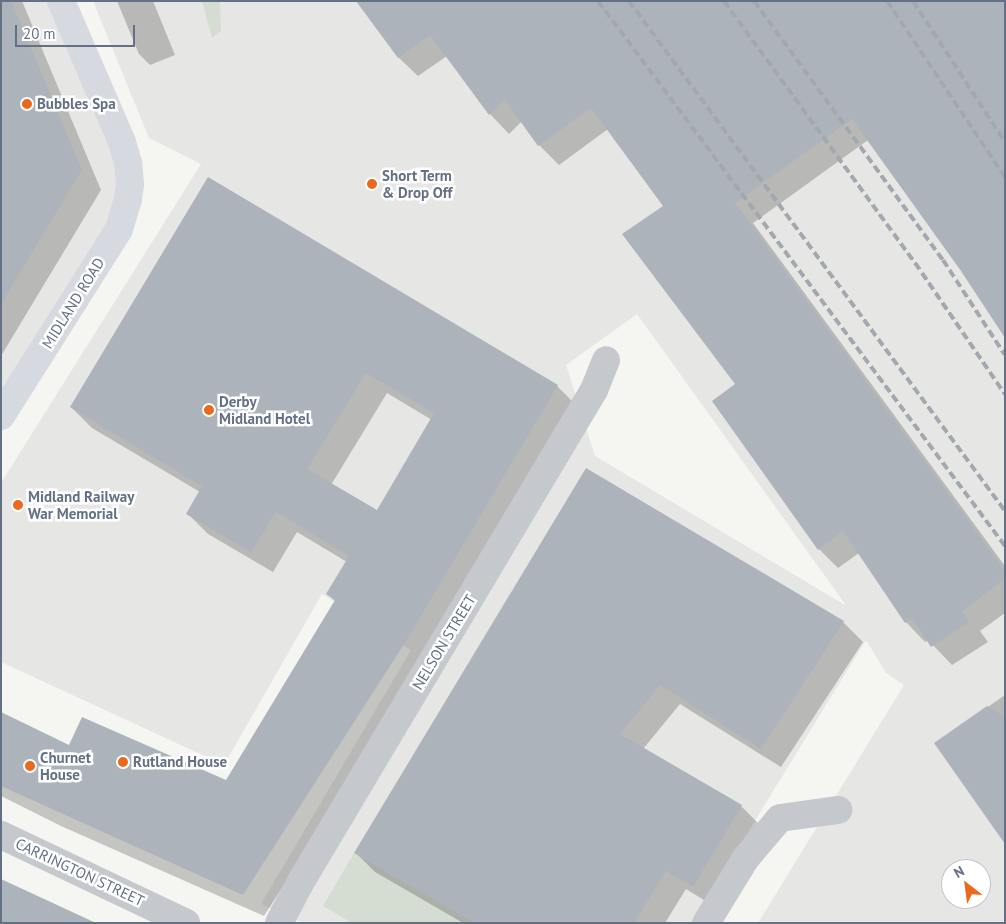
<!DOCTYPE html>
<html>
<head>
<meta charset="utf-8">
<style>
	body { margin:0 }
	#map { position:relative; width:1006px; height:924px; overflow:hidden; background:#f5f6f2; font-family:"PT Sans",sans-serif }
	div>[style] { position:absolute }
	.built>* { inset:0; background:#e6e6e5 }
	.green>* { inset:0; background:#d5ddd3 }
	.shadow>* { inset:0; background:#0003 }
	.building>* { inset:0; background:#adb3ba }
	.street>* { height:28px; margin:-14px; padding:0 14px; transform-origin:14px; border-radius:14px; background:#c5c8cc }
	.secondary>* { height:28px; margin:-14px; padding:0 14px; transform-origin:14px; border-radius:14px; background:#d6d9df }
	.rail>* { height:4px; margin-top:-2px; transform-origin:0; background:repeating-linear-gradient(90deg,#a3a8af 0 8px,transparent 0 12px) }
	.dots>* { width:14px; height:14px; translate:-50% -50%; box-sizing:border-box; border:2px solid #fff; border-radius:50% }
	span { translate:-50% -50%; white-space:nowrap; text-align:center; line-height:1.15; -webkit-text-stroke:5px #fff; paint-order:stroke }
	.poi-label { font-size:15px; color:#637184; font-weight:700 }
	.left { translate:0 -50%; text-align:left }
	.street-label { font-size:15px; color:#637184 }
	.frame { position:absolute; inset:0; border:2px solid #637184; pointer-events:none }
	.north { position:absolute; left:941px; top:859px; width:50px; height:50px; box-sizing:border-box; background:#fff; border:1px solid #c1c6ce; border-radius:50%; rotate:330deg; font-size:14px; font-weight:700; line-height:20px; text-align:center; color:#637184 }
	.north::after { content:''; display:block; margin:auto; width:18px; height:22px; background:#eb691c; clip-path:polygon(50% 0,100% 100%,50% 72%,0 100%) }
	.scale { position:absolute; left:15px; top:25px; width:120px; height:22px; box-sizing:border-box; border:2px solid #637184; border-top:0; padding-left:6px; font-size:15px; line-height:18px; white-space:nowrap; color:#637184; -webkit-text-stroke:4px #fff; paint-order:stroke }
</style>
</head>
<body>
<div id="map">
	<div class="built">
		<i style="clip-path:polygon(1px 1px,55px 1px,130px 184px,1px 415px)"></i>
		<i style="clip-path:polygon(evenodd,93px 1px,1005px 1px,1005px 923px,758px 923px,904px 685px,886px 673px,866px 640px,692px 923px,303px 923px,261px 904px,411px 650px,322px 594px,224px 765px,1px 662px,1px 483px,201px 164px,149px 138px,93px 1px,637px 314px,845px 604px,845px 605px,595px 456px,566px 365px,637px 314px,93px 1px,951px 869px,981px 869px,981px 899px,951px 899px,951px 869px)"></i>
	</div>
	<div class="green">
		<i style="clip-path:polygon(202px 1px,220px 1px,221px 31px,212px 38px)"></i>
		<i style="clip-path:polygon(354px 853px,475px 923px,352px 923px,323px 906px)"></i>
	</div>
	<div class="shadow">
		<i style="clip-path:polygon(1px 1px,22px 1px,101px 190px,1px 356px)"></i>
		<i style="clip-path:polygon(117px 1px,153px 1px,175px 55px,150px 65px,139px 54px)"></i>
		<i style="clip-path:polygon(357px 1px,1005px 1px,962px 270px,868px 140px,753px 223px,1005px 566px,1005px 613px,980px 631px,988px 642px,952px 665px,928px 640px,925px 642px,906px 622px,859px 553px,838px 568px,819px 549px,736px 384px,665px 206px,608px 129px,559px 165px,539px 145px,522px 121px,509px 134px,490px 114px,447px 56px,418px 76px,398px 57px)"></i>
		<i style="clip-path:polygon(evenodd,208px 178px,557px 386px,578px 407px,426px 662px,264px 916px,61px 826px,1px 796px,1px 713px,69px 747px,227px 781px,335px 601px,328px 594px,347px 562px,297px 532px,273px 572px,208px 534px,187px 513px,200px 492px,92px 428px,71px 407px,208px 178px,387px 393px,432px 420px,377px 512px,331px 485px,387px 393px)"></i>
		<i style="clip-path:polygon(587px 470px,843px 622px,863px 642px,781px 767px,680px 704px,643px 749px,741px 806px,761px 826px,712px 905px,686px 889px,665px 923px,463px 923px,375px 872px,356px 853px)"></i>
		<i style="clip-path:polygon(1005px 695px,1005px 840px,936px 743px)"></i>
	</div>
	<div class="building">
		<i style="clip-path:polygon(1px 1px,11px 1px,82px 170px,1px 304px)"></i>
		<i style="clip-path:polygon(356px 1px,1005px 1px,1005px 338px,961px 271px,852px 119px,735px 203px,1005px 571px,1005px 579px,962px 611px,969px 622px,931px 647px,912px 618px,905px 623px,843px 531px,818px 550px,712px 401px,735px 384px,622px 234px,663px 206px,591px 108px,538px 146px,505px 100px,489px 115px,430px 35px,398px 58px)"></i>
		<i style="clip-path:polygon(evenodd,208px 177px,558px 385px,406px 641px,243px 895px,1px 786px,1px 712px,69px 745px,82px 717px,226px 780px,335px 600px,326px 594px,349px 556px,276px 512px,251px 552px,186px 514px,202px 486px,70px 407px,208px 177px,366px 373px,434px 413px,377px 510px,307px 469px,366px 373px)"></i>
		<i style="clip-path:polygon(586px 468px,844px 621px,761px 749px,660px 685px,620px 734px,742px 805px,693px 887px,666px 871px,634px 923px,475px 923px,354px 853px)"></i>
		<i style="clip-path:polygon(987px 706px,1005px 717px,1005px 844px,934px 743px)"></i>
		<i style="clip-path:polygon(1px 879px,96px 923px,1px 923px)"></i>
	</div>
	<div class="street">
		<i style="left:1px;top:835px;width:205px;rotate:25.4deg"></i>
		<i style="left:279px;top:923px;width:45px;rotate:-62.3deg"></i>
		<i style="left:300px;top:883px;width:574px;rotate:-59.19deg"></i>
		<i style="left:594px;top:390px;width:32px;rotate:-68deg"></i>
		<i style="left:706px;top:923px;width:76px;rotate:-58.4deg"></i>
		<i style="left:746px;top:858px;width:52px;rotate:-49.6deg"></i>
		<i style="left:780px;top:818px;width:59px;rotate:-7.9deg"></i>
	</div>
	<div class="secondary">
		<i style="left:1px;top:416px;width:221px;rotate:-57.7deg"></i>
		<i style="left:119px;top:229px;width:31px;rotate:-73deg"></i>
		<i style="left:128px;top:199px;width:15px;rotate:-82deg"></i>
		<i style="left:130px;top:184px;width:21px;rotate:-95deg"></i>
		<i style="left:128px;top:163px;width:22px;rotate:-106deg"></i>
		<i style="left:122px;top:142px;width:154px;rotate:-113.4deg"></i>
	</div>
	<div class="rail">
		<i style="left:598px;top:1px;width:680px;rotate:53.25deg"></i>
		<i style="left:629px;top:1px;width:634px;rotate:53.6deg"></i>
		<i style="left:724px;top:1px;width:336px;rotate:53.9deg"></i>
		<i style="left:922px;top:273px;width:147px;rotate:55.6deg"></i>
		<i style="left:754px;top:1px;width:321px;rotate:53.9deg"></i>
		<i style="left:943px;top:260px;width:113px;rotate:56.9deg"></i>
		<i style="left:887px;top:1px;width:212px;rotate:56.2deg"></i>
		<i style="left:913px;top:1px;width:168px;rotate:56.9deg"></i>
	</div>
	<div class="dots">
		<i style="left:27px;top:104px;background:#eb691c"></i>
		<i style="left:372px;top:184px;background:#eb691c"></i>
		<i style="left:209px;top:410px;background:#eb691c"></i>
		<i style="left:18px;top:505px;background:#eb691c"></i>
		<i style="left:123px;top:762px;background:#eb691c"></i>
		<i style="left:30px;top:766px;background:#eb691c"></i>
	</div>
	<div class="poi-label">
		<span class="left" style="left:37px;top:104px">Bubbles Spa</span>
		<span class="left" style="left:382px;top:184px">Short Term<br>&amp; Drop Off</span>
		<span class="left" style="left:219px;top:410px">Derby<br>Midland Hotel</span>
		<span class="left" style="left:28px;top:505px">Midland Railway<br>War Memorial</span>
		<span class="left" style="left:40px;top:766px">Churnet<br>House</span>
		<span class="left" style="left:133px;top:762px">Rutland House</span>
	</div>
	<div class="street-label">
		<span style="left:73px;top:303px;rotate:-58deg">MIDLAND ROAD</span>
		<span style="left:444px;top:642px;rotate:-59deg">NELSON STREET</span>
		<span style="left:80px;top:872px;rotate:25deg">CARRINGTON STREET</span>
	</div>
	<div class="frame"></div>
	<div class="north">N</div>
	<div class="scale">20 m</div>
</div>
</body>
</html>
